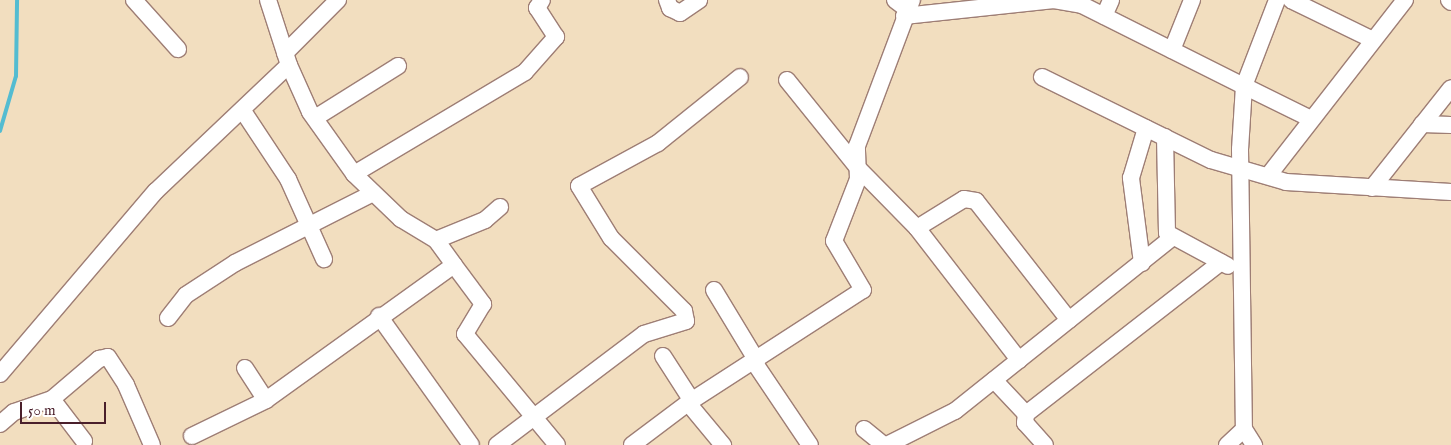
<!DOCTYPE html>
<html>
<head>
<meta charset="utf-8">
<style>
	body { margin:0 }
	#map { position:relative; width:1451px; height:445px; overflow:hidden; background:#f2debf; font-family:"IM FELL English",serif }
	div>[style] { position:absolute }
	.stream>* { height:4px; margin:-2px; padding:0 2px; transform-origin:2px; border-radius:2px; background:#54bcd1 }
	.roads { filter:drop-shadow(1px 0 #9e7e75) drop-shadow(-1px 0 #9e7e75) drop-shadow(0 1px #9e7e75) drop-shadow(0 -1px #9e7e75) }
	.minor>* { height:16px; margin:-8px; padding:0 8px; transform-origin:8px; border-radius:8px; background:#fff }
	span { translate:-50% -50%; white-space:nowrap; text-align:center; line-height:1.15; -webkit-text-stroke:4px #fff; paint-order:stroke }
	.scale { position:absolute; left:20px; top:402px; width:86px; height:22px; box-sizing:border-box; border:2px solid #4a1f2b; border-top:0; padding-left:6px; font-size:15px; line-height:18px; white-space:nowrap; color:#4a1f2b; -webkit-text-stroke:4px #fff; paint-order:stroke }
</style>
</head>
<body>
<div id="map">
	<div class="stream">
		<i style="left:0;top:131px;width:57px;rotate:-73.8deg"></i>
		<i style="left:16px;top:76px;width:76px;rotate:-89.2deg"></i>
	</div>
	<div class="roads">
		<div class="minor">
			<i style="left:134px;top:0;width:66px;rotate:48.1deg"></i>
			<i style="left:667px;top:0;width:9px;rotate:69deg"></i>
			<i style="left:670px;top:8px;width:11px;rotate:27deg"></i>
			<i style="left:680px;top:13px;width:23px;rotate:-34deg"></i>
			<i style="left:895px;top:0;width:15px;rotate:37deg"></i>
			<i style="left:1277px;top:0;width:92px;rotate:111deg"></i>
			<i style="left:1244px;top:86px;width:75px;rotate:26.2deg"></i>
			<i style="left:1291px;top:0;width:91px;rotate:26deg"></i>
			<i style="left:1449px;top:0;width:3px;rotate:45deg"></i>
			<i style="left:904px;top:16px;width:151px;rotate:-6.1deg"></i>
			<i style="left:1054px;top:0;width:28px;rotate:10deg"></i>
			<i style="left:1082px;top:5px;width:181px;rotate:26.6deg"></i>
			<i style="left:1244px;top:86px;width:63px;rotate:93.6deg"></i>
			<i style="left:1240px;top:149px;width:280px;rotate:89.2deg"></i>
			<i style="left:1244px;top:429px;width:19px;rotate:58deg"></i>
			<i style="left:1104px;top:16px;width:17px;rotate:-66deg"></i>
			<i style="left:1172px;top:50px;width:54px;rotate:-68.2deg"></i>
			<i style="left:285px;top:53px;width:75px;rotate:-45deg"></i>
			<i style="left:289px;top:65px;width:51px;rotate:65.9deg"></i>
			<i style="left:310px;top:112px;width:76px;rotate:54.6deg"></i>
			<i style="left:354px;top:174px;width:65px;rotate:43.8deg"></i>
			<i style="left:401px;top:219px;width:41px;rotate:31deg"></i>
			<i style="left:436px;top:240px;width:53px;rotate:-22.2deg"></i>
			<i style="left:485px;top:220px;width:20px;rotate:-41deg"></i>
			<i style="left:1042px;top:77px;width:188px;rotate:26.2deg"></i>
			<i style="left:1211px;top:160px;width:78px;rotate:16.3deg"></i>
			<i style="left:1286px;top:182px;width:165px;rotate:3.5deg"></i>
			<i style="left:787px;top:80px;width:113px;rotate:51.1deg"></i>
			<i style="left:858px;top:168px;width:84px;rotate:45.5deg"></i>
			<i style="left:917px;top:228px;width:167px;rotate:52.3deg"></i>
			<i style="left:243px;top:111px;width:82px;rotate:56.5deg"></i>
			<i style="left:288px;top:179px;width:88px;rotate:65.8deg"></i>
			<i style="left:315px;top:118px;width:98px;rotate:-32.1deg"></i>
			<i style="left:1422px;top:124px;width:29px;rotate:2deg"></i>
			<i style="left:1165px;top:137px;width:96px;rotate:88.8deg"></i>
			<i style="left:1167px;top:233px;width:69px;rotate:28.4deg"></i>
			<i style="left:354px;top:174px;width:199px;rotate:-30.8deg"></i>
			<i style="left:525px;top:72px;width:47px;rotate:-48.5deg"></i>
			<i style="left:556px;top:37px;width:35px;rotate:-123deg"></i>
			<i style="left:537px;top:8px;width:9px;rotate:-58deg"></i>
			<i style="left:1268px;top:176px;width:223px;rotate:-52.1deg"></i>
			<i style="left:1372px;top:188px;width:127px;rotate:-51.7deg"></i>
			<i style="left:917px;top:228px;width:55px;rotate:-31.7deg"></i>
			<i style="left:964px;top:199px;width:12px;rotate:9deg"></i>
			<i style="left:976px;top:201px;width:151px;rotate:52deg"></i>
			<i style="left:436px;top:240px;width:31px;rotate:54deg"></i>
			<i style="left:1142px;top:263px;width:86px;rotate:-97.4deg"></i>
			<i style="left:1131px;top:178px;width:52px;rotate:-73.3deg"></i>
			<i style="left:714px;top:290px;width:83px;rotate:58.8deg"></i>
			<i style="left:379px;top:316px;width:158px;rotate:54.5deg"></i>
			<i style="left:168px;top:318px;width:29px;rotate:-52deg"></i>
			<i style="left:186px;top:295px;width:59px;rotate:-33.1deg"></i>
			<i style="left:235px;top:263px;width:153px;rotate:-26.9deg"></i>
			<i style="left:663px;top:356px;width:54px;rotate:57.2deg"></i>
			<i style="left:754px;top:362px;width:100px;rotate:56deg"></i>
			<i style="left:245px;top:368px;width:38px;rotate:57deg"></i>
			<i style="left:266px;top:400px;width:231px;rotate:-35.7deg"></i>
			<i style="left:454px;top:265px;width:49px;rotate:53.4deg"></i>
			<i style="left:483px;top:304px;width:35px;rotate:121deg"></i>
			<i style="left:465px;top:334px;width:144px;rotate:50.3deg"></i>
			<i style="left:0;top:374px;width:240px;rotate:-49.6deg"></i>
			<i style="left:156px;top:191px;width:183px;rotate:-43.5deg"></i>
			<i style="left:289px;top:65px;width:68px;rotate:-107.9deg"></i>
			<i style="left:994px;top:380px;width:47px;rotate:46.7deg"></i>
			<i style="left:52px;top:399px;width:53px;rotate:52.7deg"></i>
			<i style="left:688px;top:403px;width:55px;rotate:50.2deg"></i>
			<i style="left:0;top:424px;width:18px;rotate:-41deg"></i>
			<i style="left:14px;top:412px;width:40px;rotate:-18.9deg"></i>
			<i style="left:52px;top:399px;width:62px;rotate:-40.4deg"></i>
			<i style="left:99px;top:359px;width:9px;rotate:-13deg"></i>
			<i style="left:108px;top:357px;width:33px;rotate:57deg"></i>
			<i style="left:126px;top:385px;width:65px;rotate:66.6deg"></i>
			<i style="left:864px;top:429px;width:26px;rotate:39deg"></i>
			<i style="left:192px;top:436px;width:82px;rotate:-25.9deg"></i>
			<i style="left:497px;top:445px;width:184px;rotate:-37.1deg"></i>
			<i style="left:644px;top:334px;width:44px;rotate:-17.2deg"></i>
			<i style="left:686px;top:321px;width:10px;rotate:-101deg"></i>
			<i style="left:684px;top:311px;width:103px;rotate:-135deg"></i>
			<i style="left:611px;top:238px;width:61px;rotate:-121.6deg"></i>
			<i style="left:579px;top:186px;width:90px;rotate:-28.6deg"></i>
			<i style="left:658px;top:143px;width:105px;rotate:-38.8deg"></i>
			<i style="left:632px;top:445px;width:70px;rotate:-36.9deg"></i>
			<i style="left:688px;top:403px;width:208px;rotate:-32.9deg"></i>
			<i style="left:863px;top:290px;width:57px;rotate:-120.6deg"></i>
			<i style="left:834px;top:241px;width:66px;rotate:-68.8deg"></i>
			<i style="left:858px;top:179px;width:33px;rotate:-92deg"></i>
			<i style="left:857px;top:146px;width:156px;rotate:-69.4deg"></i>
			<i style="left:887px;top:445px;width:76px;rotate:-26.6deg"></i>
			<i style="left:955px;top:411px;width:278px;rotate:-38.6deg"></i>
			<i style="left:1045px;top:445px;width:30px;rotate:-132deg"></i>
			<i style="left:1025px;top:423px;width:9px;rotate:-84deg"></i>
			<i style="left:1026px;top:414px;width:247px;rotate:-37.9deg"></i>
			<i style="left:1227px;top:445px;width:23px;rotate:-43deg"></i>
		</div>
	</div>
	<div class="scale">50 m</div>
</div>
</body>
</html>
